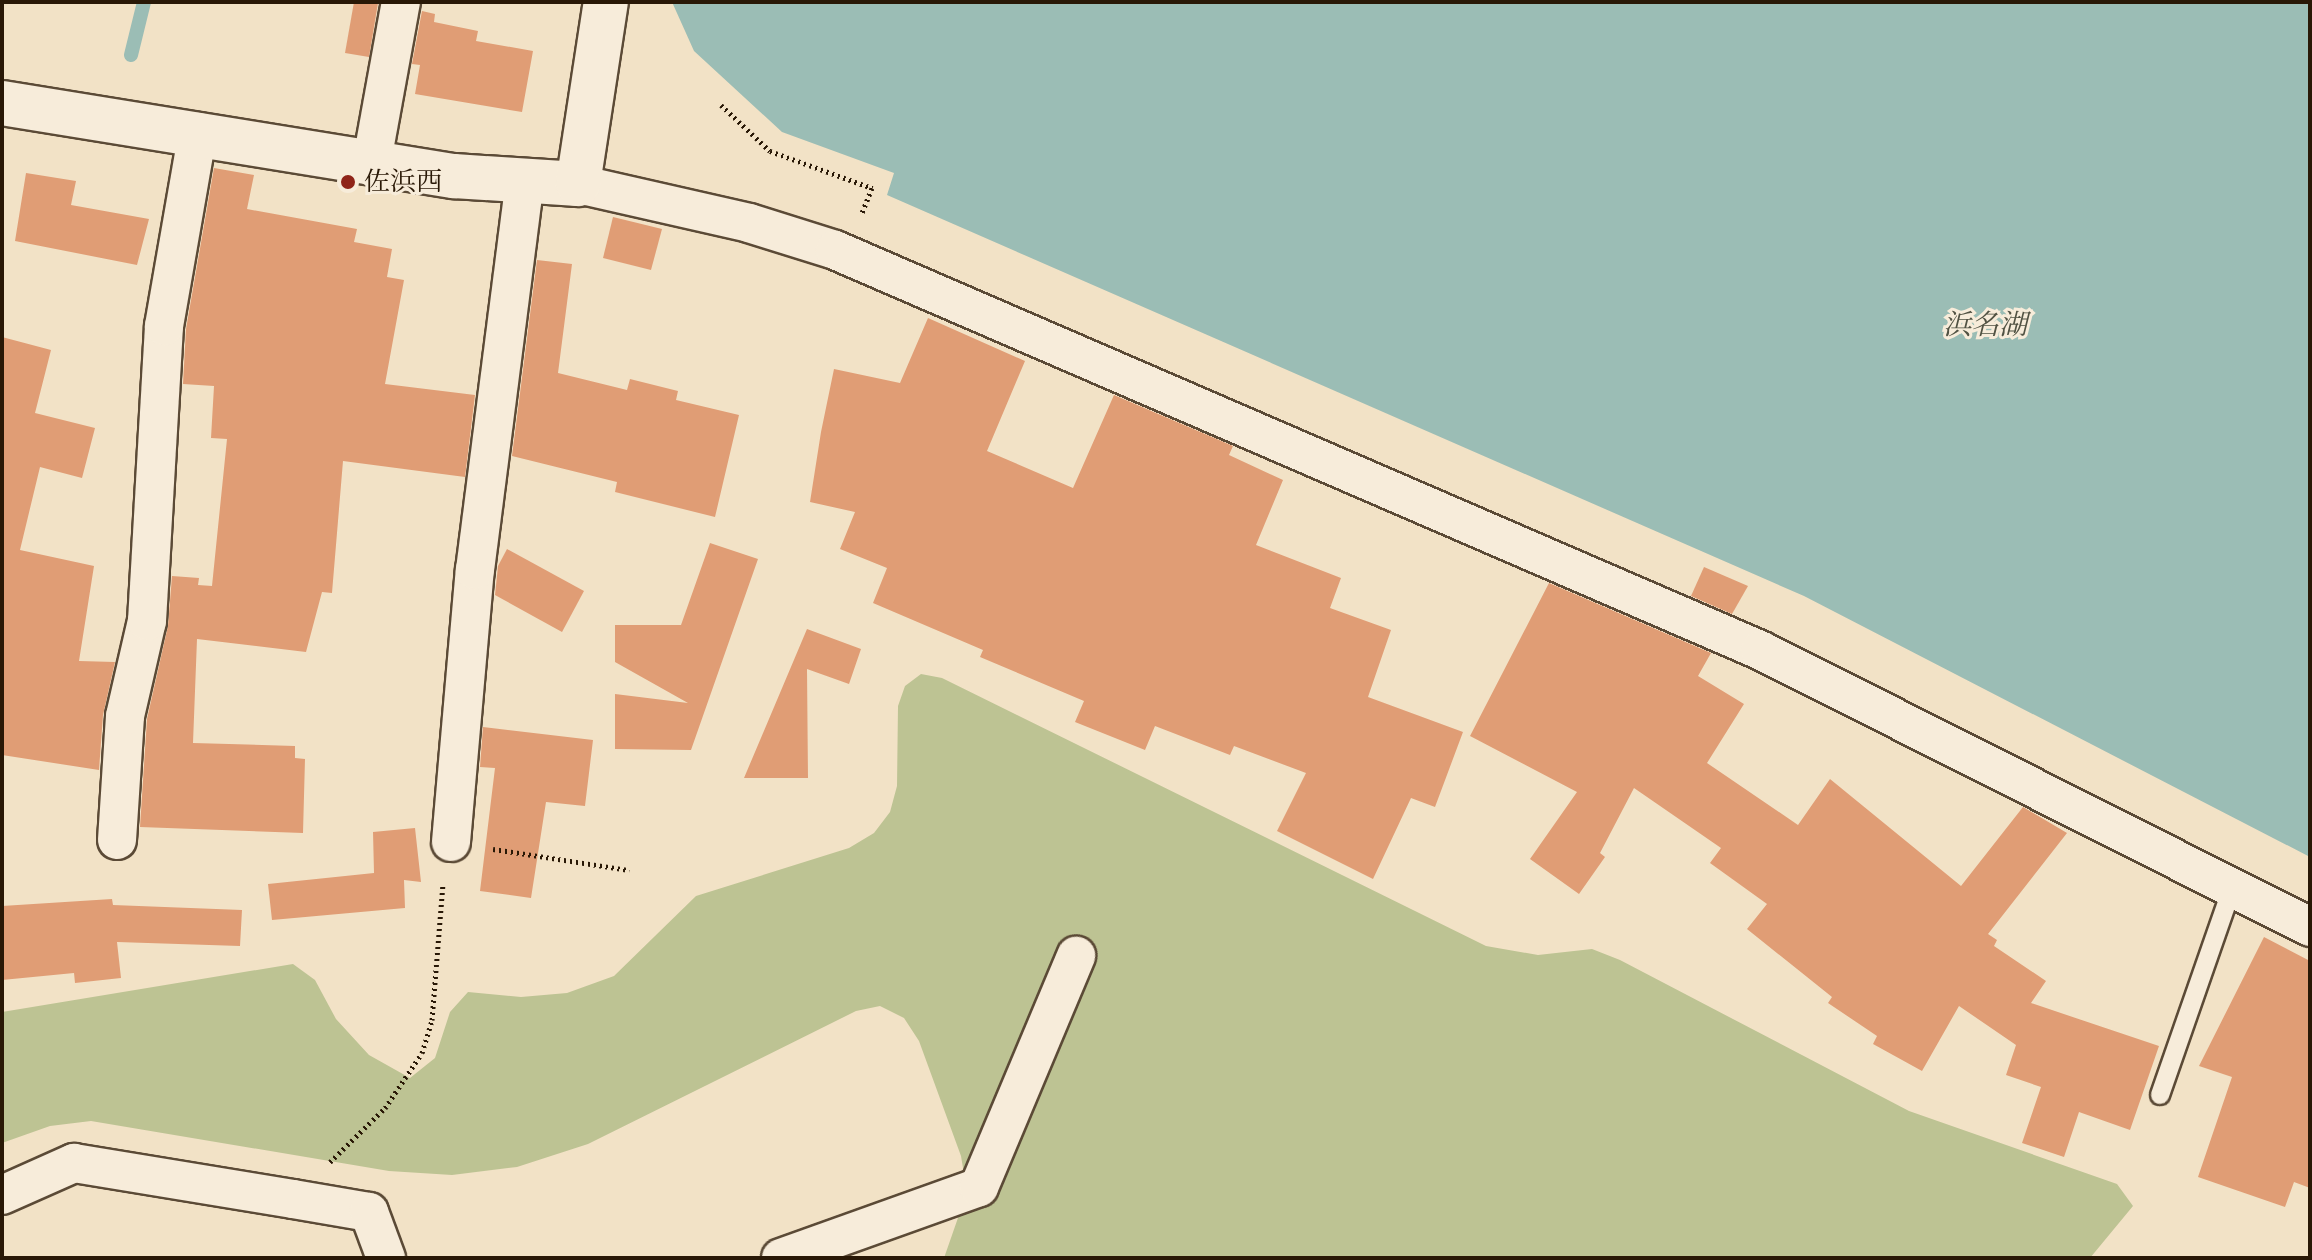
<!DOCTYPE html>
<html>
<head>
<meta charset="utf-8">
<style>
	body { margin:0 }
	#map { position:relative; width:2312px; height:1260px; overflow:hidden; background:#f2e2c6; font-family:"IM FELL French Canon","Noto Serif JP",serif }
	div>[style] { position:absolute }
	.green>* { inset:0; background:#bdc393 }
	.water>* { inset:0; background:#9bbdb5 }
	.stream>* { height:14px; margin:-7px; padding:0 7px; transform-origin:7px; border-radius:7px; background:#9bbdb5 }
	.building>* { inset:0; background:#e09d75 }
	.path>* { height:5px; margin-top:-2.5px; transform-origin:0; background:repeating-linear-gradient(90deg,#291806 0 2px,transparent 0 6px) }
	.roads { filter:drop-shadow(2px 0 #5b4a36) drop-shadow(-2px 0 #5b4a36) drop-shadow(0 2px #5b4a36) drop-shadow(0 -2px #5b4a36) }
	.service>* { height:18px; margin:-9px; padding:0 9px; transform-origin:9px; border-radius:9px; background:#f7ecda }
	.minor>* { height:38px; margin:-19px; padding:0 19px; transform-origin:19px; border-radius:19px; background:#f7ecda }
	.tertiary>* { height:44px; margin:-22px; padding:0 22px; transform-origin:22px; border-radius:22px; background:#f7ecda }
	.dots>* { width:22px; height:22px; translate:-50% -50%; box-sizing:border-box; border:4px solid #f7ecda; border-radius:50% }
	span { translate:-50% -50%; white-space:nowrap; text-align:center; line-height:1.15; -webkit-text-stroke:6px #f7ecda; paint-order:stroke }
	.poi-label { font-size:26px; color:#291806 }
	.left { translate:0 -50%; text-align:left }
	.water-label { font-size:28px; color:#515243; font-style:italic }
	.frame { position:absolute; inset:0; border:4px solid #291806; pointer-events:none }
</style>
</head>
<body>
<div id="map">
	<div class="green">
		<i style="clip-path:polygon(921px 674px,942px 678px,1486px 946px,1538px 955px,1592px 949px,1620px 960px,1909px 1111px,2117px 1184px,2133px 1206px,2090px 1258px,944px 1258px,967px 1192px,961px 1156px,919px 1041px,904px 1018px,880px 1006px,856px 1011px,588px 1144px,517px 1167px,452px 1175px,389px 1171px,91px 1121px,50px 1126px,2px 1143px,2px 1012px,293px 964px,315px 980px,336px 1019px,369px 1055px,410px 1078px,435px 1058px,450px 1012px,468px 992px,521px 997px,567px 993px,614px 976px,696px 896px,849px 848px,874px 833px,890px 812px,897px 786px,898px 706px,905px 686px)"></i>
	</div>
	<div class="water">
		<i style="clip-path:polygon(672px 2px,2310px 2px,2310px 857px,1804px 596px,887px 195px,894px 173px,782px 132px,694px 51px)"></i>
	</div>
	<div class="stream">
		<i style="left:131px;top:55px;width:55px;rotate:-76.2deg"></i>
	</div>
	<div class="building">
		<i style="clip-path:polygon(354px 2px,378px 3px,369px 57px,345px 53px)"></i>
		<i style="clip-path:polygon(422px 11px,435px 14px,434px 22px,478px 31px,476px 41px,533px 51px,522px 112px,415px 94px,420px 65px,412px 64px)"></i>
		<i style="clip-path:polygon(214px 168px,254px 175px,247px 209px,357px 229px,354px 242px,392px 249px,387px 277px,404px 280px,385px 384px,475px 395px,465px 477px,343px 461px,332px 593px,322px 592px,306px 652px,197px 639px,193px 743px,295px 746px,295px 758px,305px 759px,303px 833px,140px 827px,147px 719px,168px 626px,172px 576px,199px 578px,198px 585px,212px 586px,227px 439px,211px 438px,214px 386px,183px 384px,186px 329px)"></i>
		<i style="clip-path:polygon(26px 173px,76px 181px,71px 205px,149px 219px,137px 265px,15px 241px)"></i>
		<i style="clip-path:polygon(613px 217px,662px 229px,651px 270px,603px 258px)"></i>
		<i style="clip-path:polygon(537px 260px,572px 264px,558px 373px,627px 390px,630px 379px,678px 391px,676px 400px,739px 415px,715px 517px,615px 492px,617px 482px,512px 456px)"></i>
		<i style="clip-path:polygon(928px 318px,1025px 361px,987px 451px,1073px 488px,1114px 395px,1233px 446px,1229px 455px,1283px 480px,1256px 545px,1341px 578px,1330px 608px,1391px 630px,1368px 697px,1463px 732px,1435px 807px,1411px 798px,1373px 879px,1277px 831px,1306px 773px,1234px 746px,1230px 755px,1155px 726px,1145px 750px,1075px 722px,1084px 701px,980px 657px,983px 650px,873px 603px,887px 568px,840px 549px,855px 512px,810px 502px,821px 432px,834px 369px,900px 383px)"></i>
		<i style="clip-path:polygon(2px 337px,51px 350px,35px 413px,95px 428px,82px 478px,40px 467px,20px 550px,94px 566px,79px 661px,115px 662px,103px 715px,99px 770px,2px 755px)"></i>
		<i style="clip-path:polygon(710px 543px,758px 559px,691px 750px,615px 749px,615px 694px,688px 703px,615px 662px,615px 625px,681px 625px)"></i>
		<i style="clip-path:polygon(507px 549px,584px 591px,562px 632px,495px 595px,498px 566px)"></i>
		<i style="clip-path:polygon(1704px 567px,1748px 586px,1732px 614px,1691px 596px)"></i>
		<i style="clip-path:polygon(1549px 583px,1711px 653px,1698px 676px,1744px 704px,1707px 763px,1798px 825px,1830px 779px,1961px 886px,2023px 807px,2067px 833px,1988px 934px,1997px 940px,1994px 946px,2046px 981px,2031px 1003px,2159px 1046px,2130px 1130px,2079px 1112px,2064px 1157px,2022px 1143px,2041px 1087px,2006px 1075px,2016px 1045px,1959px 1006px,1922px 1071px,1873px 1044px,1877px 1036px,1828px 1003px,1832px 997px,1747px 929px,1767px 904px,1710px 863px,1721px 848px,1634px 788px,1600px 853px,1605px 857px,1579px 894px,1530px 859px,1577px 792px,1470px 736px)"></i>
		<i style="clip-path:polygon(807px 629px,861px 649px,849px 684px,807px 669px,808px 778px,744px 778px)"></i>
		<i style="clip-path:polygon(483px 727px,593px 740px,585px 806px,546px 802px,531px 898px,480px 891px,495px 768px,480px 767px)"></i>
		<i style="clip-path:polygon(415px 828px,421px 882px,404px 880px,405px 908px,272px 920px,268px 884px,374px 873px,373px 832px)"></i>
		<i style="clip-path:polygon(112px 899px,113px 905px,242px 910px,240px 946px,117px 942px,121px 978px,75px 983px,74px 973px,2px 980px,2px 906px)"></i>
		<i style="clip-path:polygon(2264px 937px,2310px 961px,2310px 1188px,2294px 1182px,2285px 1207px,2198px 1177px,2232px 1077px,2199px 1066px)"></i>
	</div>
	<div class="path">
		<i style="left:721px;top:105px;width:67px;rotate:43.2deg"></i>
		<i style="left:770px;top:151px;width:109px;rotate:19.9deg"></i>
		<i style="left:872px;top:188px;width:27px;rotate:112deg"></i>
		<i style="left:493px;top:849px;width:138px;rotate:8.8deg"></i>
		<i style="left:330px;top:1162px;width:77px;rotate:-44.5deg"></i>
		<i style="left:385px;top:1108px;width:66px;rotate:-56.1deg"></i>
		<i style="left:422px;top:1053px;width:34px;rotate:-73deg"></i>
		<i style="left:432px;top:1020px;width:136px;rotate:-85.4deg"></i>
	</div>
	<div class="roads">
		<div class="service">
			<i style="left:2160px;top:1095px;width:219px;rotate:-70.8deg"></i>
		</div>
		<div class="minor">
			<i style="left:372px;top:161px;width:162px;rotate:-79.7deg"></i>
			<i style="left:578px;top:184px;width:175px;rotate:12.8deg"></i>
			<i style="left:749px;top:223px;width:90px;rotate:17.4deg"></i>
			<i style="left:835px;top:250px;width:1008px;rotate:23.39deg"></i>
			<i style="left:1760px;top:650px;width:616px;rotate:26.73deg"></i>
			<i style="left:117px;top:840px;width:124px;rotate:-86.3deg"></i>
			<i style="left:125px;top:716px;width:98px;rotate:-77deg"></i>
			<i style="left:147px;top:621px;width:295px;rotate:-86.7deg"></i>
			<i style="left:164px;top:326px;width:197px;rotate:-80.1deg"></i>
			<i style="left:451px;top:842px;width:273px;rotate:-85deg"></i>
			<i style="left:475px;top:570px;width:391px;rotate:-82.7deg"></i>
			<i style="left:2px;top:1195px;width:79px;rotate:-24deg"></i>
			<i style="left:74px;top:1163px;width:222px;rotate:9.3deg"></i>
			<i style="left:293px;top:1199px;width:77px;rotate:9.7deg"></i>
			<i style="left:369px;top:1212px;width:49px;rotate:69.7deg"></i>
			<i style="left:781px;top:1258px;width:210px;rotate:-19.7deg"></i>
			<i style="left:979px;top:1187px;width:251px;rotate:-67.2deg"></i>
		</div>
		<div class="tertiary">
			<i style="left:2px;top:103px;width:458px;rotate:9.2deg"></i>
			<i style="left:454px;top:176px;width:124px;rotate:3.7deg"></i>
			<i style="left:578px;top:184px;width:184px;rotate:-81.3deg"></i>
		</div>
	</div>
	<div class="dots">
		<i style="left:348px;top:182px;background:#8f2418"></i>
	</div>
	<div class="poi-label">
		<span class="left" style="left:364px;top:182px">佐浜西</span>
	</div>
	<div class="water-label">
		<span style="left:1985px;top:325px">浜名湖</span>
	</div>
	<div class="frame"></div>
</div>
</body>
</html>
